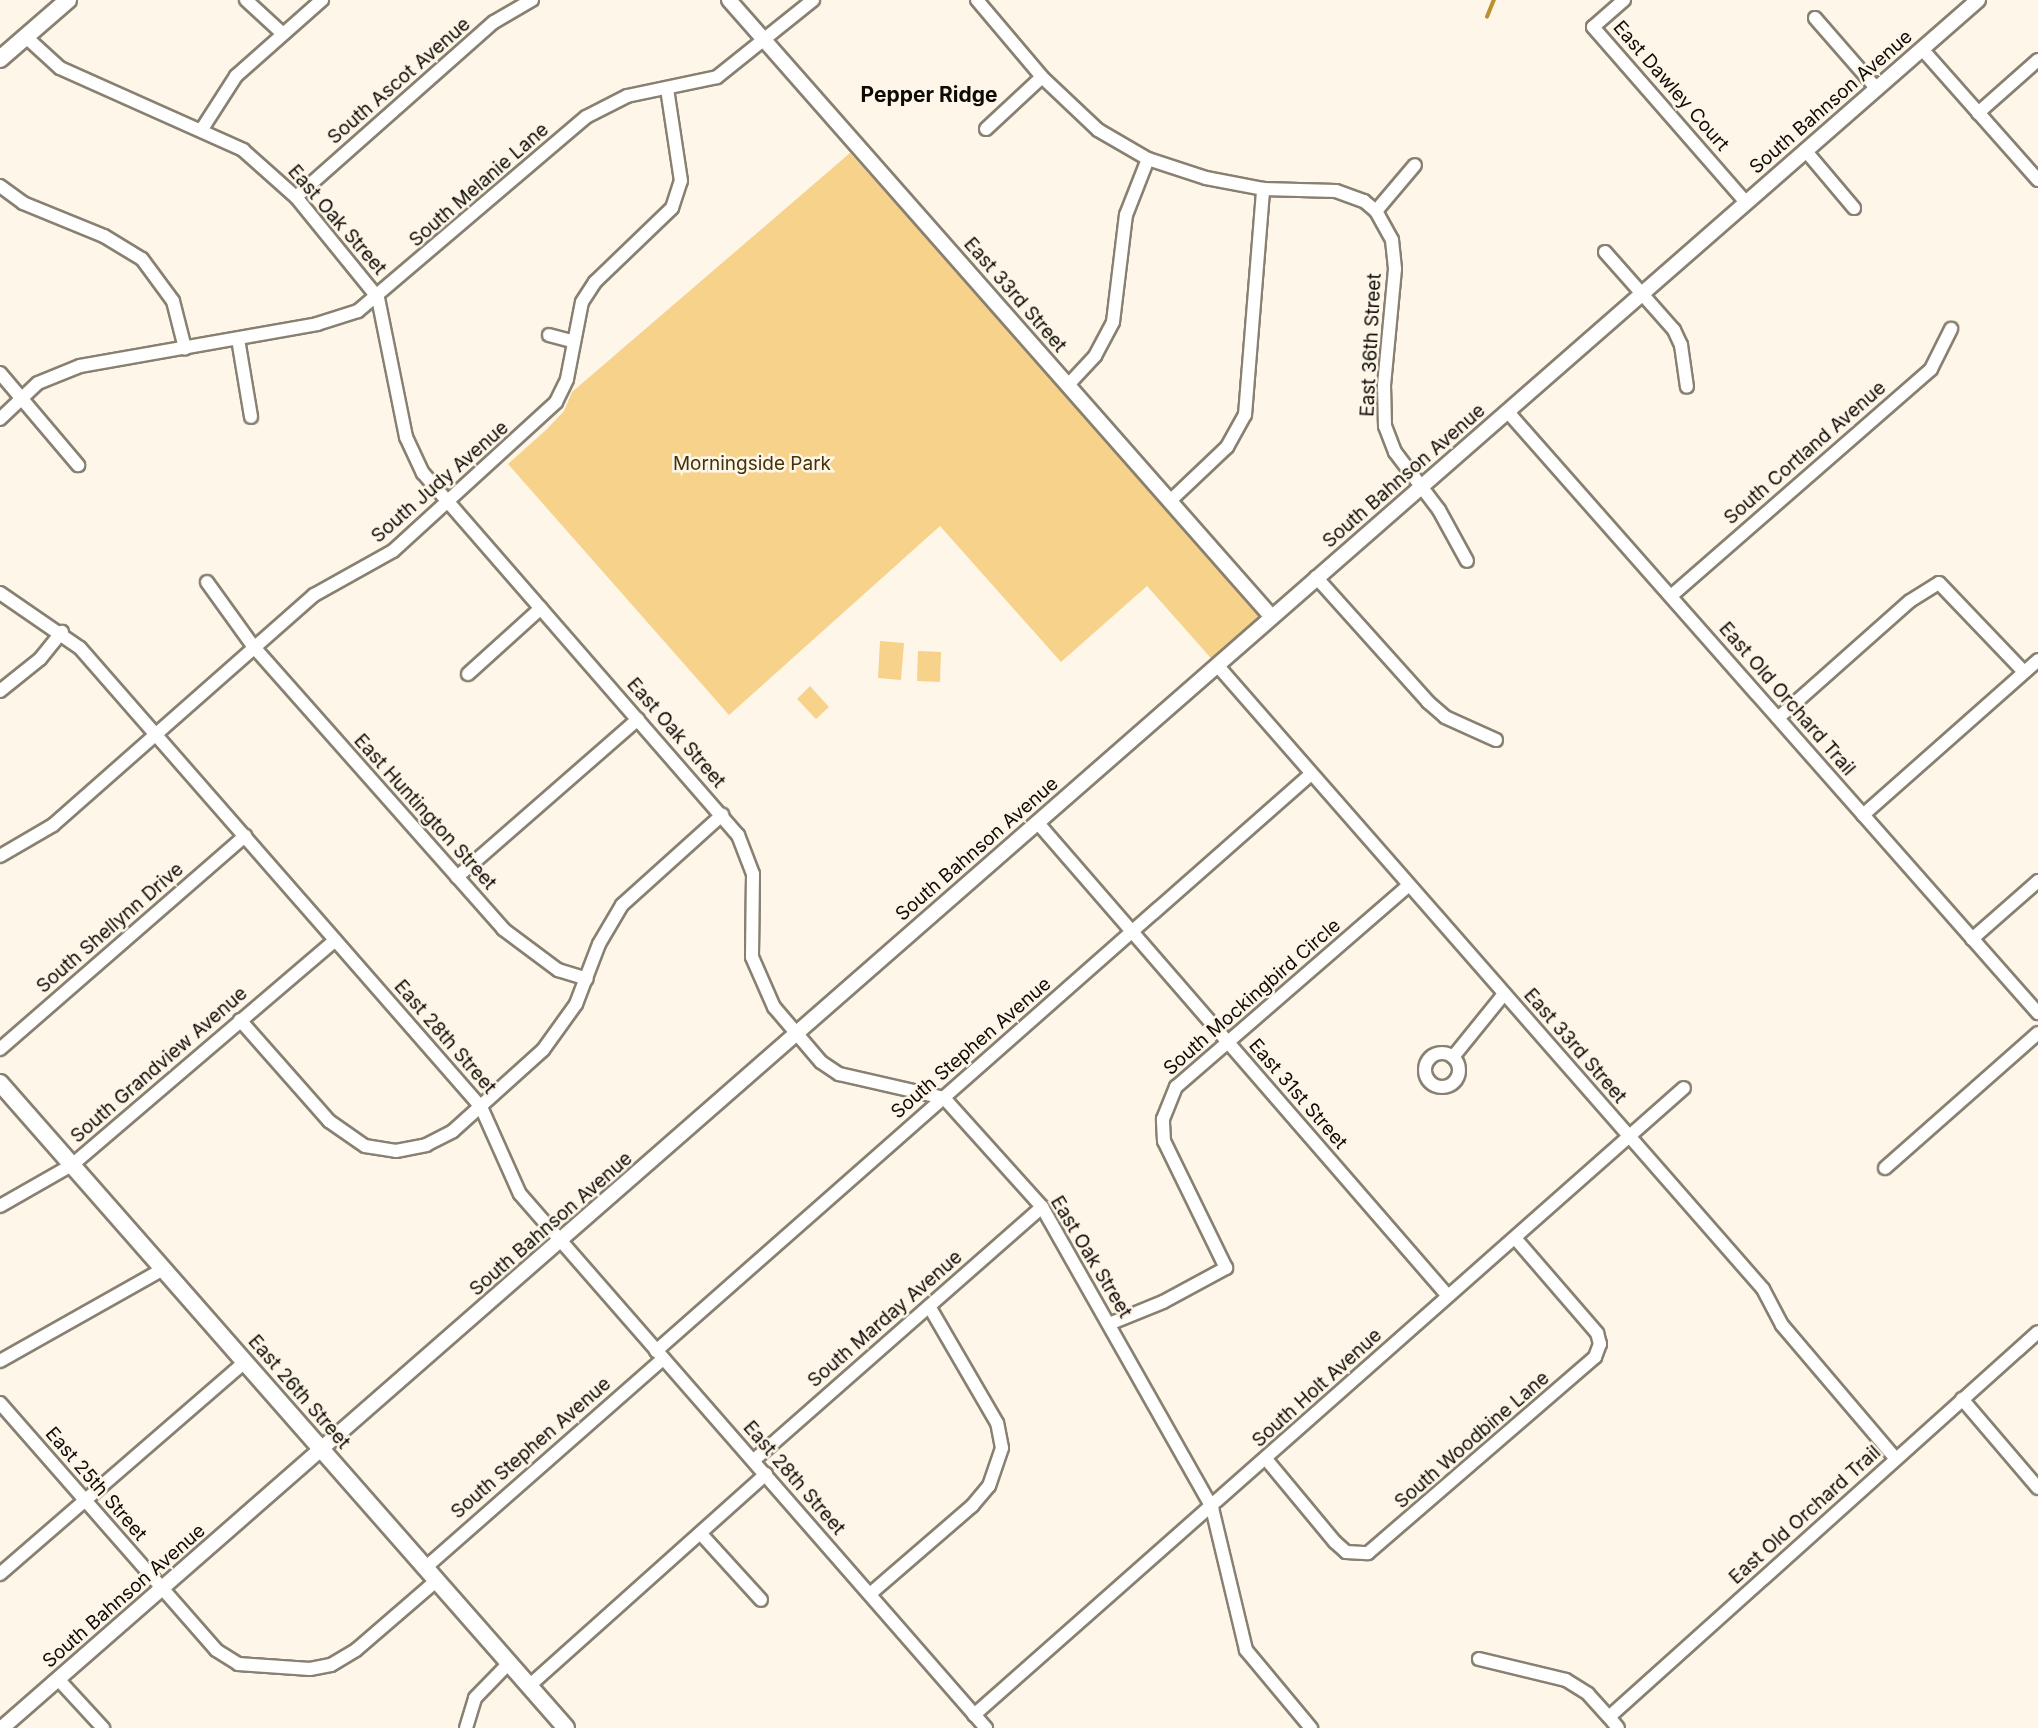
<!DOCTYPE html>
<html>
<head>
<meta charset="utf-8">
<style>
	body { margin:0 }
	#map { position:relative; width:2038px; height:1728px; overflow:hidden; background:#fef7e9; font-family:Inter,sans-serif }
	div>[style] { position:absolute }
	.green>* { inset:0; background:#f7d28a }
	.stream>* { height:3.5px; margin:-1.75px; padding:0 1.75px; transform-origin:1.75px; border-radius:1.75px; background:#bb902e }
	.roads { filter:drop-shadow(2px 0 #888071) drop-shadow(-2px 0 #888071) drop-shadow(0 2px #888071) drop-shadow(0 -2px #888071) }
	.minor>* { height:12px; margin:-6px; padding:0 6px; transform-origin:6px; border-radius:6px; background:#fff }
	.minor>.ring { margin:-6px; padding:0; box-sizing:content-box; background:none; border:12px solid #fff; border-radius:50% }
	.tertiary>* { height:14px; margin:-7px; padding:0 7px; transform-origin:7px; border-radius:7px; background:#fff }
	.secondary>* { height:16px; margin:-8px; padding:0 8px; transform-origin:8px; border-radius:8px; background:#fff }
	span { translate:-50% -50%; white-space:nowrap; text-align:center; line-height:1.15; -webkit-text-stroke:5px #fef7e9; paint-order:stroke }
	.street-label { font-size:19px; color:#0e0b06 }
	.park-label { font-size:19px; color:#433208 }
	.neighbourhood-label { font-size:21px; color:#0e0b06; font-weight:700 }
</style>
</head>
<body>
<div id="map">
	<div class="green">
		<i style="clip-path:polygon(850px 153px,1271px 616px,1217px 665px,1147px 586px,1061px 662px,940px 526px,729px 715px,508px 464px,547px 429px,564px 411px,572px 392px)"></i>
		<i style="clip-path:polygon(880px 641px,904px 643px,901px 680px,878px 678px)"></i>
		<i style="clip-path:polygon(918px 651px,941px 652px,940px 682px,917px 681px)"></i>
		<i style="clip-path:polygon(810px 686px,829px 707px,816px 719px,797px 699px)"></i>
	</div>
	<div class="stream">
		<i style="left:1487px;top:17px;width:18px;rotate:-68deg"></i>
	</div>
	<div class="roads">
		<div class="minor">
			<i style="left:246px;top:0;width:50px;rotate:42.6deg"></i>
			<i style="left:977px;top:0;width:101px;rotate:49.8deg"></i>
			<i style="left:1042px;top:77px;width:77px;rotate:43.4deg"></i>
			<i style="left:1098px;top:130px;width:58px;rotate:30.1deg"></i>
			<i style="left:1148px;top:159px;width:61px;rotate:18.1deg"></i>
			<i style="left:1206px;top:178px;width:58px;rotate:10.9deg"></i>
			<i style="left:1263px;top:189px;width:73px;rotate:1.6deg"></i>
			<i style="left:1336px;top:191px;width:30px;rotate:20deg"></i>
			<i style="left:1364px;top:201px;width:16px;rotate:40deg"></i>
			<i style="left:1376px;top:211px;width:33px;rotate:61deg"></i>
			<i style="left:1392px;top:240px;width:29px;rotate:84deg"></i>
			<i style="left:1395px;top:269px;width:117px;rotate:95.4deg"></i>
			<i style="left:1384px;top:385px;width:41px;rotate:88.6deg"></i>
			<i style="left:1385px;top:426px;width:28px;rotate:69deg"></i>
			<i style="left:1395px;top:452px;width:73px;rotate:52.8deg"></i>
			<i style="left:1439px;top:510px;width:58px;rotate:61.2deg"></i>
			<i style="left:1624px;top:0;width:41px;rotate:138.9deg"></i>
			<i style="left:1593px;top:27px;width:231px;rotate:48.9deg"></i>
			<i style="left:1815px;top:18px;width:93px;rotate:48.9deg"></i>
			<i style="left:26px;top:37px;width:46px;rotate:42.4deg"></i>
			<i style="left:60px;top:68px;width:201px;rotate:24.1deg"></i>
			<i style="left:243px;top:150px;width:71px;rotate:41.6deg"></i>
			<i style="left:296px;top:197px;width:130px;rotate:50.9deg"></i>
			<i style="left:378px;top:298px;width:142px;rotate:78.6deg"></i>
			<i style="left:406px;top:437px;width:40px;rotate:65deg"></i>
			<i style="left:423px;top:473px;width:480px;rotate:49deg"></i>
			<i style="left:738px;top:835px;width:42px;rotate:69deg"></i>
			<i style="left:753px;top:874px;width:83px;rotate:90.7deg"></i>
			<i style="left:752px;top:957px;width:55px;rotate:66.3deg"></i>
			<i style="left:774px;top:1007px;width:72px;rotate:49.5deg"></i>
			<i style="left:821px;top:1062px;width:22px;rotate:34deg"></i>
			<i style="left:839px;top:1074px;width:108px;rotate:12.9deg"></i>
			<i style="left:944px;top:1098px;width:147px;rotate:48deg"></i>
			<i style="left:1042px;top:1207px;width:346px;rotate:60.5deg"></i>
			<i style="left:1212px;top:1508px;width:146px;rotate:76.5deg"></i>
			<i style="left:1246px;top:1650px;width:102px;rotate:50.2deg"></i>
			<i style="left:1922px;top:49px;width:175px;rotate:48.5deg"></i>
			<i style="left:1978px;top:113px;width:80px;rotate:-41.5deg"></i>
			<i style="left:202px;top:129px;width:63px;rotate:-57.3deg"></i>
			<i style="left:236px;top:76px;width:115px;rotate:-41.5deg"></i>
			<i style="left:986px;top:129px;width:76px;rotate:-42.9deg"></i>
			<i style="left:1805px;top:150px;width:76px;rotate:49.8deg"></i>
			<i style="left:0;top:186px;width:29px;rotate:36deg"></i>
			<i style="left:23px;top:203px;width:87px;rotate:22.2deg"></i>
			<i style="left:104px;top:236px;width:44px;rotate:31.2deg"></i>
			<i style="left:142px;top:259px;width:52px;rotate:53.6deg"></i>
			<i style="left:173px;top:301px;width:49px;rotate:75.7deg"></i>
			<i style="left:296px;top:197px;width:264px;rotate:-41.5deg"></i>
			<i style="left:494px;top:22px;width:44px;rotate:-30.1deg"></i>
			<i style="left:1376px;top:211px;width:60px;rotate:-49.7deg"></i>
			<i style="left:1605px;top:252px;width:104px;rotate:48.5deg"></i>
			<i style="left:1674px;top:330px;width:17px;rotate:65deg"></i>
			<i style="left:1681px;top:345px;width:42px;rotate:81.9deg"></i>
			<i style="left:549px;top:335px;width:24px;rotate:15deg"></i>
			<i style="left:238px;top:339px;width:79px;rotate:80.5deg"></i>
			<i style="left:0;top:373px;width:121px;rotate:49.7deg"></i>
			<i style="left:1068px;top:385px;width:40px;rotate:-47deg"></i>
			<i style="left:1095px;top:356px;width:38px;rotate:-62deg"></i>
			<i style="left:1113px;top:322px;width:108px;rotate:-83.1deg"></i>
			<i style="left:1126px;top:215px;width:60px;rotate:-68.6deg"></i>
			<i style="left:1507px;top:411px;width:803px;rotate:48.59deg"></i>
			<i style="left:0;top:419px;width:52px;rotate:-43.5deg"></i>
			<i style="left:38px;top:383px;width:45px;rotate:-22deg"></i>
			<i style="left:80px;top:366px;width:241px;rotate:-10deg"></i>
			<i style="left:317px;top:324px;width:43px;rotate:-17.6deg"></i>
			<i style="left:358px;top:311px;width:299px;rotate:-40.4deg"></i>
			<i style="left:586px;top:117px;width:46px;rotate:-27.1deg"></i>
			<i style="left:627px;top:96px;width:92px;rotate:-11.9deg"></i>
			<i style="left:717px;top:77px;width:123px;rotate:-38.7deg"></i>
			<i style="left:1170px;top:501px;width:79px;rotate:-43.5deg"></i>
			<i style="left:1227px;top:447px;width:37px;rotate:-61deg"></i>
			<i style="left:1245px;top:415px;width:227px;rotate:-85.4deg"></i>
			<i style="left:1316px;top:577px;width:168px;rotate:48.1deg"></i>
			<i style="left:1428px;top:702px;width:23px;rotate:41deg"></i>
			<i style="left:1445px;top:717px;width:56px;rotate:24.3deg"></i>
			<i style="left:207px;top:582px;width:79px;rotate:54.3deg"></i>
			<i style="left:253px;top:646px;width:378px;rotate:48.5deg"></i>
			<i style="left:503px;top:929px;width:69px;rotate:36.7deg"></i>
			<i style="left:558px;top:970px;width:30px;rotate:17deg"></i>
			<i style="left:0;top:593px;width:97px;rotate:34.5deg"></i>
			<i style="left:80px;top:648px;width:609px;rotate:48.86deg"></i>
			<i style="left:481px;top:1107px;width:95px;rotate:65.9deg"></i>
			<i style="left:520px;top:1194px;width:709px;rotate:48.89deg"></i>
			<i style="left:1671px;top:596px;width:345px;rotate:-41.1deg"></i>
			<i style="left:1931px;top:369px;width:45px;rotate:-63.4deg"></i>
			<i style="left:1217px;top:665px;width:829px;rotate:48.81deg"></i>
			<i style="left:1763px;top:1289px;width:41px;rotate:62.2deg"></i>
			<i style="left:1782px;top:1325px;width:176px;rotate:49.6deg"></i>
			<i style="left:468px;top:674px;width:98px;rotate:-42.1deg"></i>
			<i style="left:0;top:691px;width:51px;rotate:-38.7deg"></i>
			<i style="left:40px;top:659px;width:35px;rotate:-51deg"></i>
			<i style="left:1778px;top:718px;width:176px;rotate:-41.6deg"></i>
			<i style="left:1910px;top:601px;width:34px;rotate:-32deg"></i>
			<i style="left:1939px;top:583px;width:123px;rotate:46.3deg"></i>
			<i style="left:1863px;top:815px;width:234px;rotate:-41.5deg"></i>
			<i style="left:1037px;top:822px;width:627px;rotate:49.07deg"></i>
			<i style="left:0;top:856px;width:61px;rotate:-30.3deg"></i>
			<i style="left:53px;top:825px;width:348px;rotate:-41.4deg"></i>
			<i style="left:314px;top:595px;width:90px;rotate:-29.1deg"></i>
			<i style="left:393px;top:551px;width:221px;rotate:-42.4deg"></i>
			<i style="left:556px;top:402px;width:25px;rotate:-64deg"></i>
			<i style="left:567px;top:379px;width:78px;rotate:-79deg"></i>
			<i style="left:582px;top:302px;width:24px;rotate:-57deg"></i>
			<i style="left:595px;top:282px;width:107px;rotate:-43.9deg"></i>
			<i style="left:672px;top:208px;width:28px;rotate:-72deg"></i>
			<i style="left:681px;top:181px;width:94px;rotate:-98.6deg"></i>
			<i style="left:457px;top:877px;width:240px;rotate:-41.1deg"></i>
			<i style="left:1972px;top:939px;width:88px;rotate:-41.3deg"></i>
			<i style="left:240px;top:1020px;width:135px;rotate:48.6deg"></i>
			<i style="left:329px;top:1121px;width:44px;rotate:34.8deg"></i>
			<i style="left:365px;top:1146px;width:31px;rotate:9deg"></i>
			<i style="left:396px;top:1151px;width:31px;rotate:-11deg"></i>
			<i style="left:426px;top:1145px;width:30px;rotate:-27deg"></i>
			<i style="left:453px;top:1131px;width:121px;rotate:-42deg"></i>
			<i style="left:543px;top:1050px;width:57px;rotate:-54.3deg"></i>
			<i style="left:576px;top:1004px;width:64px;rotate:-69deg"></i>
			<i style="left:599px;top:944px;width:45px;rotate:-59.5deg"></i>
			<i style="left:622px;top:905px;width:135px;rotate:-42deg"></i>
			<i style="left:0;top:1049px;width:325px;rotate:-41deg"></i>
			<i class="ring" style="left:1425px;top:1053px;width:22px;height:22px"></i>
			<i style="left:1453px;top:1057px;width:81px;rotate:-51deg"></i>
			<i style="left:1885px;top:1168px;width:204px;rotate:-41.4deg"></i>
			<i style="left:0;top:1206px;width:83px;rotate:-29.7deg"></i>
			<i style="left:72px;top:1165px;width:346px;rotate:-40.5deg"></i>
			<i style="left:1109px;top:1324px;width:58px;rotate:-22.2deg"></i>
			<i style="left:1163px;top:1302px;width:72px;rotate:-28.4deg"></i>
			<i style="left:1226px;top:1268px;width:141px;rotate:-116deg"></i>
			<i style="left:1164px;top:1141px;width:22px;rotate:-93deg"></i>
			<i style="left:1163px;top:1119px;width:35px;rotate:-68deg"></i>
			<i style="left:1176px;top:1087px;width:308px;rotate:-40.9deg"></i>
			<i style="left:656px;top:1351px;width:873px;rotate:-41.38deg"></i>
			<i style="left:0;top:1361px;width:187px;rotate:-29.4deg"></i>
			<i style="left:1962px;top:1399px;width:117px;rotate:49.5deg"></i>
			<i style="left:0;top:1403px;width:328px;rotate:48.8deg"></i>
			<i style="left:216px;top:1650px;width:26px;rotate:32deg"></i>
			<i style="left:238px;top:1664px;width:72px;rotate:4deg"></i>
			<i style="left:310px;top:1669px;width:21px;rotate:-11deg"></i>
			<i style="left:331px;top:1665px;width:29px;rotate:-31deg"></i>
			<i style="left:356px;top:1650px;width:107px;rotate:-40.8deg"></i>
			<i style="left:1266px;top:1459px;width:108px;rotate:50.3deg"></i>
			<i style="left:1335px;top:1542px;width:15px;rotate:42deg"></i>
			<i style="left:1346px;top:1552px;width:22px;rotate:3deg"></i>
			<i style="left:1368px;top:1553px;width:300px;rotate:-40.8deg"></i>
			<i style="left:1595px;top:1357px;width:14px;rotate:-69deg"></i>
			<i style="left:1600px;top:1344px;width:11px;rotate:-105deg"></i>
			<i style="left:1597px;top:1333px;width:124px;rotate:-130.8deg"></i>
			<i style="left:754px;top:1460px;width:383px;rotate:-41.3deg"></i>
			<i style="left:701px;top:1534px;width:89px;rotate:47.7deg"></i>
			<i style="left:425px;top:1568px;width:317px;rotate:-41.3deg"></i>
			<i style="left:0;top:1574px;width:324px;rotate:-40.9deg"></i>
			<i style="left:870px;top:1594px;width:135px;rotate:-40.8deg"></i>
			<i style="left:972px;top:1506px;width:26px;rotate:-50deg"></i>
			<i style="left:989px;top:1486px;width:40px;rotate:-71.1deg"></i>
			<i style="left:1002px;top:1448px;width:25px;rotate:-101deg"></i>
			<i style="left:997px;top:1423px;width:135px;rotate:-120.2deg"></i>
			<i style="left:1479px;top:1659px;width:89px;rotate:13.6deg"></i>
			<i style="left:1566px;top:1680px;width:26px;rotate:32deg"></i>
			<i style="left:1588px;top:1694px;width:31px;rotate:48deg"></i>
			<i style="left:58px;top:1679px;width:67px;rotate:47.4deg"></i>
			<i style="left:529px;top:1686px;width:318px;rotate:-41.8deg"></i>
			<i style="left:974px;top:1715px;width:947px;rotate:-41.45deg"></i>
			<i style="left:466px;top:1728px;width:31px;rotate:-73deg"></i>
			<i style="left:475px;top:1698px;width:49px;rotate:-45.8deg"></i>
			<i style="left:1618px;top:1728px;width:14px;rotate:-129deg"></i>
			<i style="left:1609px;top:1717px;width:576px;rotate:-41.91deg"></i>
		</div>
		<div class="tertiary">
			<i style="left:729px;top:0;width:820px;rotate:48.66deg"></i>
			<i style="left:2px;top:1728px;width:2625px;rotate:-41.17deg"></i>
		</div>
		<div class="secondary">
			<i style="left:0;top:59px;width:90px;rotate:-40.9deg"></i>
			<i style="left:0;top:1083px;width:858px;rotate:48.73deg"></i>
		</div>
	</div>
	<div class="street-label">
		<span style="left:399px;top:81px;rotate:-41deg">South Ascot Avenue</span>
		<span style="left:1671px;top:86px;rotate:49deg">East Dawley Court</span>
		<span style="left:1831px;top:102px;rotate:-41deg">South Bahnson Avenue</span>
		<span style="left:479px;top:185px;rotate:-41deg">South Melanie Lane</span>
		<span style="left:337px;top:220px;rotate:49deg">East Oak Street</span>
		<span style="left:1015px;top:295px;rotate:49deg">East 33rd Street</span>
		<span style="left:1371px;top:345px;rotate:-87deg">East 36th Street</span>
		<span style="left:1805px;top:453px;rotate:-41deg">South Cortland Avenue</span>
		<span style="left:1404px;top:476px;rotate:-41deg">South Bahnson Avenue</span>
		<span style="left:440px;top:482px;rotate:-41deg">South Judy Avenue</span>
		<span style="left:1787px;top:699px;rotate:49deg">East Old Orchard Trail</span>
		<span style="left:676px;top:733px;rotate:49deg">East Oak Street</span>
		<span style="left:425px;top:812px;rotate:48deg">East Huntington Street</span>
		<span style="left:977px;top:849px;rotate:-41deg">South Bahnson Avenue</span>
		<span style="left:110px;top:928px;rotate:-41deg">South Shellynn Drive</span>
		<span style="left:1252px;top:997px;rotate:-41deg">South Mockingbird Circle</span>
		<span style="left:445px;top:1037px;rotate:49deg">East 28th Street</span>
		<span style="left:1575px;top:1046px;rotate:49deg">East 33rd Street</span>
		<span style="left:971px;top:1048px;rotate:-41deg">South Stephen Avenue</span>
		<span style="left:159px;top:1065px;rotate:-41deg">South Grandview Avenue</span>
		<span style="left:1298px;top:1094px;rotate:49deg">East 31st Street</span>
		<span style="left:551px;top:1224px;rotate:-41deg">South Bahnson Avenue</span>
		<span style="left:1091px;top:1257px;rotate:59deg">East Oak Street</span>
		<span style="left:885px;top:1319px;rotate:-41deg">South Marday Avenue</span>
		<span style="left:1317px;top:1388px;rotate:-42deg">South Holt Avenue</span>
		<span style="left:299px;top:1392px;rotate:49deg">East 26th Street</span>
		<span style="left:1472px;top:1440px;rotate:-41deg">South Woodbine Lane</span>
		<span style="left:531px;top:1448px;rotate:-41deg">South Stephen Avenue</span>
		<span style="left:794px;top:1478px;rotate:49deg">East 28th Street</span>
		<span style="left:96px;top:1484px;rotate:49deg">East 25th Street</span>
		<span style="left:1805px;top:1515px;rotate:-42deg">East Old Orchard Trail</span>
		<span style="left:124px;top:1596px;rotate:-41deg">South Bahnson Avenue</span>
	</div>
	<div class="park-label">
		<span style="left:752px;top:464px">Morningside Park</span>
	</div>
	<div class="neighbourhood-label">
		<span style="left:929px;top:95px">Pepper Ridge</span>
	</div>
</div>
</body>
</html>
